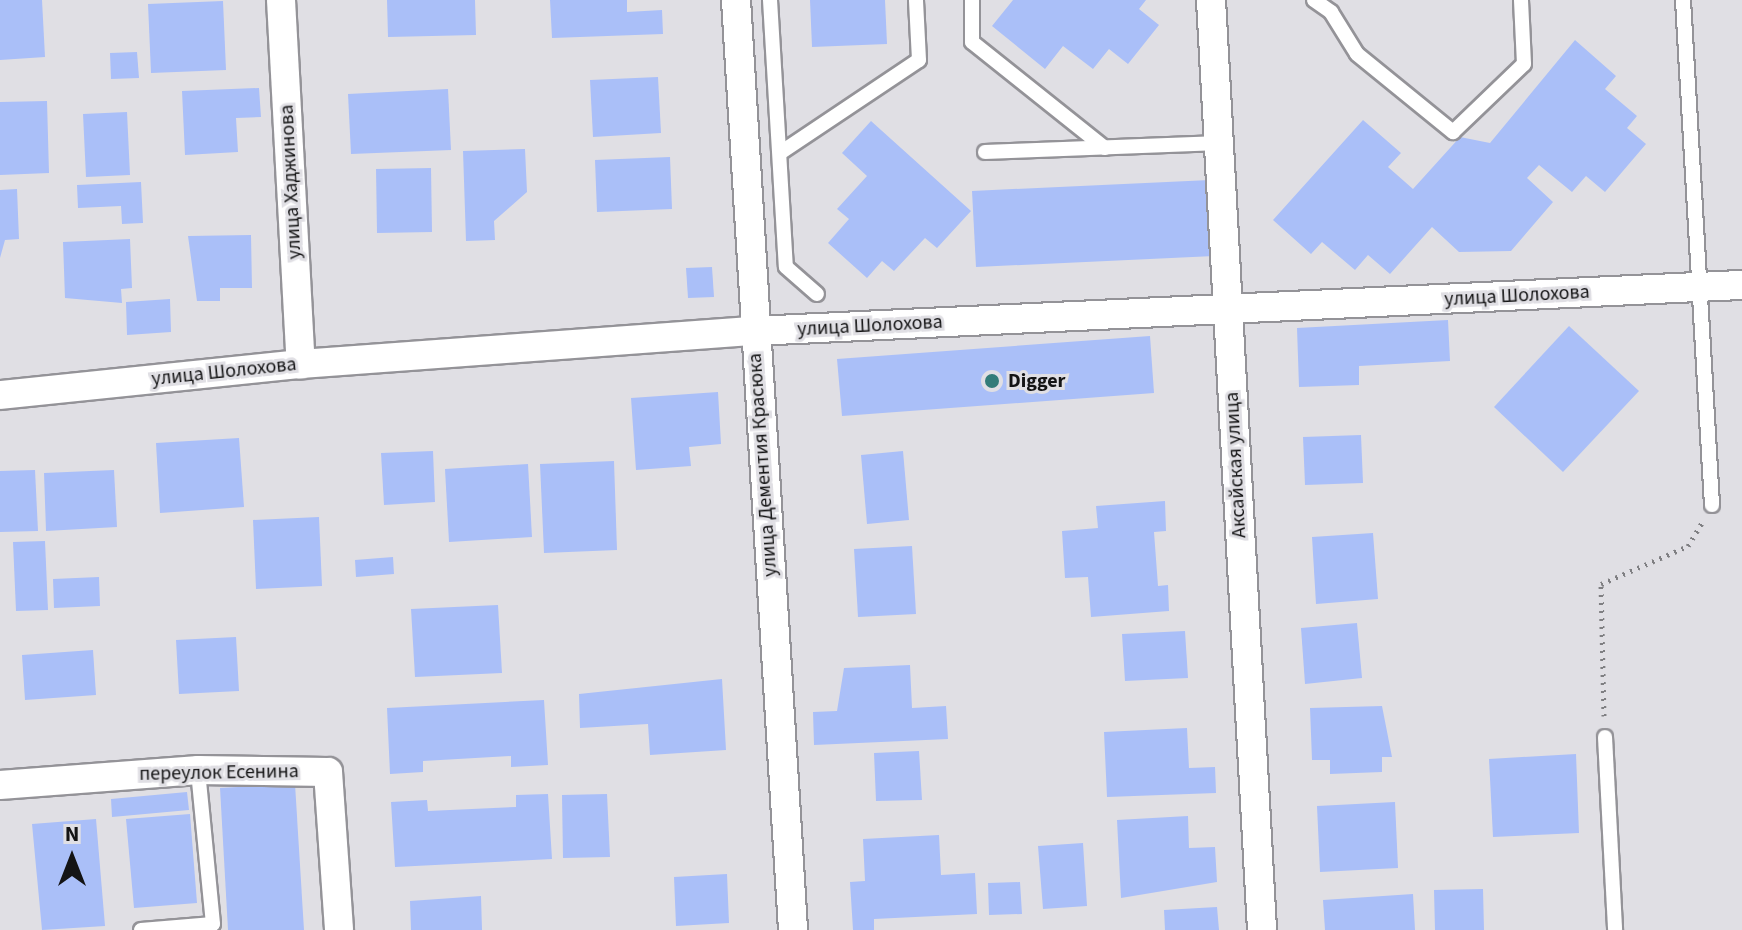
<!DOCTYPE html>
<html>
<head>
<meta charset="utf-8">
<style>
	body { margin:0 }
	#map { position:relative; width:1742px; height:930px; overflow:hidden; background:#e0dfe4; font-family:"Source Sans 3",sans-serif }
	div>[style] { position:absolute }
	.building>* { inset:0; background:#aabff8 }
	.path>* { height:5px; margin-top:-2.5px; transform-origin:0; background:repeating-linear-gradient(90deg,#7f7f82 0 2px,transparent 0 8px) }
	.roads { filter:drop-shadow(2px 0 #949398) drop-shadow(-2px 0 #949398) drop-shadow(0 2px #949398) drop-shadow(0 -2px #949398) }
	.lane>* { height:14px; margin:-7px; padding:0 7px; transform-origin:7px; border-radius:7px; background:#fff }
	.street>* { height:28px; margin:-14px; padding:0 14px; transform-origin:14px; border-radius:14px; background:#fff }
	.dots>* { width:22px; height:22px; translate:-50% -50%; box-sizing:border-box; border:4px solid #e0dfe4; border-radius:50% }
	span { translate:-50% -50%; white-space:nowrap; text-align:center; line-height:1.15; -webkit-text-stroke:6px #e0dfe4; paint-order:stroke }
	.street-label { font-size:20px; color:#141415 }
	.poi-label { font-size:20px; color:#141415; font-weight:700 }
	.left { translate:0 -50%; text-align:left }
	.north { position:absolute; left:32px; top:818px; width:80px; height:80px; -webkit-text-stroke:6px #e0dfe4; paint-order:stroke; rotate:0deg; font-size:22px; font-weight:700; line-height:32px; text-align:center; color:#141415 }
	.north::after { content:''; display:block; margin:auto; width:28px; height:36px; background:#141415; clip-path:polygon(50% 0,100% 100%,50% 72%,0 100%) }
</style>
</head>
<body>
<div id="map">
	<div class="building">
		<i style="clip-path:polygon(0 0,42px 0,45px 57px,0 60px)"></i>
		<i style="clip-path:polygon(387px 0,475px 0,476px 35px,388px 37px)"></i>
		<i style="clip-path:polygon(550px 0,627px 0,627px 12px,662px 10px,663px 34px,552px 38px)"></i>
		<i style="clip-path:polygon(810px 0,885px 0,887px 44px,812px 47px)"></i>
		<i style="clip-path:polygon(1013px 0,1146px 0,1139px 9px,1159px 25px,1128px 64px,1109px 49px,1093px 69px,1063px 46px,1045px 69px,992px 26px)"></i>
		<i style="clip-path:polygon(223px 1px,226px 70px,151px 73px,148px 4px)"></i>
		<i style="clip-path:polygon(1575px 40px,1616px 76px,1605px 89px,1637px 116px,1627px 128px,1646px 144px,1605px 192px,1586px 176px,1572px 192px,1539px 165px,1527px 178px,1553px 202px,1511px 251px,1459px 252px,1432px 227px,1390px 274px,1368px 255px,1355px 270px,1322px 242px,1311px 254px,1273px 220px,1363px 120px,1401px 153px,1388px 167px,1413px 189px,1460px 137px,1490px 143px)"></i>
		<i style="clip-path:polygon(137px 52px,139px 78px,111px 79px,110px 53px)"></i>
		<i style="clip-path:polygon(658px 77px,661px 133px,593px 137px,590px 80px)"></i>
		<i style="clip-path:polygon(259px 88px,261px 117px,236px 118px,238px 152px,185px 155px,182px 91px)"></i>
		<i style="clip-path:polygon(448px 89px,451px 150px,351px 154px,348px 94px)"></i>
		<i style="clip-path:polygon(47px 101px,49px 173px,0 175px,0 102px)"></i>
		<i style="clip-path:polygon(127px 112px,130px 175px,86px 177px,83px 114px)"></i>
		<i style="clip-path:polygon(871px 121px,971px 211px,937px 248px,925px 238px,894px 271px,882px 261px,867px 278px,828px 243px,849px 219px,837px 209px,867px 176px,842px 153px)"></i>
		<i style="clip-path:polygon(525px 149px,527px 192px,494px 221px,495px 240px,466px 241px,463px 151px)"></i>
		<i style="clip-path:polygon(670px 157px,672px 209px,597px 212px,595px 160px)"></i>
		<i style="clip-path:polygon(431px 168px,432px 232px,377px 233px,376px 169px)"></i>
		<i style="clip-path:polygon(1210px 180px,1214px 256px,976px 267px,972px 191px)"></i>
		<i style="clip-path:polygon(141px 182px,143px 223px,122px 224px,121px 206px,78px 208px,77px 185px)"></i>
		<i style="clip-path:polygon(17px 189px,19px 239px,5px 240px,0 258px,0 190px)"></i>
		<i style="clip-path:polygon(251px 235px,252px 288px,220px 288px,220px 301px,197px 301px,188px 236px)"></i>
		<i style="clip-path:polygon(130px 239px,132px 288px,121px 289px,122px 303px,65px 298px,63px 242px)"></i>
		<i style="clip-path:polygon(712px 267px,714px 297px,688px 298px,686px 268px)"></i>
		<i style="clip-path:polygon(170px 299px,171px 332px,127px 335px,126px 302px)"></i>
		<i style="clip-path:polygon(1448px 320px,1450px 361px,1359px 366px,1359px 385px,1299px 387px,1297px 328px)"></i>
		<i style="clip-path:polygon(1569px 326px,1639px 391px,1563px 472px,1494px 407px)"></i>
		<i style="clip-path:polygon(1150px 336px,1154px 393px,842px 416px,837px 359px)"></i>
		<i style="clip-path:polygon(718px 392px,721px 444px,689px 447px,691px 466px,636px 470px,631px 398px)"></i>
		<i style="clip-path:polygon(1361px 435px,1363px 483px,1305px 485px,1303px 437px)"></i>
		<i style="clip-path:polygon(239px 438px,244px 507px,160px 513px,156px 443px)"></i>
		<i style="clip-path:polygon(433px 451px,435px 502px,384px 505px,381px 453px)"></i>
		<i style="clip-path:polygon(903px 451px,909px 520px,867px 524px,861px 455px)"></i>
		<i style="clip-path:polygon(614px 461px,617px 550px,544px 553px,540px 464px)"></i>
		<i style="clip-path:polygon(528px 464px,532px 537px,449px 542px,445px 469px)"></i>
		<i style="clip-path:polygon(35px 470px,38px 531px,0 532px,0 471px)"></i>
		<i style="clip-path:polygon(114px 470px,117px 527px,46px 531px,44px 473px)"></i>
		<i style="clip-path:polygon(1165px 501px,1166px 531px,1154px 532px,1158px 586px,1168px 585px,1169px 611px,1091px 617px,1088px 577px,1065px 578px,1062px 531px,1098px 528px,1096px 506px)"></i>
		<i style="clip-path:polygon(319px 517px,322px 586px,256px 589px,253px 520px)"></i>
		<i style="clip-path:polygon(1373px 533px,1378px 599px,1316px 604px,1312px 537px)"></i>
		<i style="clip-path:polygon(45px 541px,48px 610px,16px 611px,13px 542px)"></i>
		<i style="clip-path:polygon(912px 546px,916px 614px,858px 617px,854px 549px)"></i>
		<i style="clip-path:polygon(393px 557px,394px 574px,356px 577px,355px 560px)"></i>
		<i style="clip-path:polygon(99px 577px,100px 606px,54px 608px,53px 579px)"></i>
		<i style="clip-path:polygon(498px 605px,502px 673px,415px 677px,411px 609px)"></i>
		<i style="clip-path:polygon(1357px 623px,1362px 678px,1305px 684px,1301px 628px)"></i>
		<i style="clip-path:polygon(1185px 631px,1188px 678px,1125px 681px,1122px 634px)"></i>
		<i style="clip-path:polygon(236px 637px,239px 691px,179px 694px,176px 640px)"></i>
		<i style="clip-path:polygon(93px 650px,96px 695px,25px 700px,22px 655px)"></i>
		<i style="clip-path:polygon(910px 665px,912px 708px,946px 706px,948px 739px,814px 745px,813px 712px,837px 711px,844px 668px)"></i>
		<i style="clip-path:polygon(722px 679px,726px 750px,650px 755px,648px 724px,580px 728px,579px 694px)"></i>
		<i style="clip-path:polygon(544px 700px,548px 765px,511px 767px,511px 756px,423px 761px,423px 772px,390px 774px,387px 708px)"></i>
		<i style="clip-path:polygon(1382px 706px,1392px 757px,1382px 757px,1382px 772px,1330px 774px,1330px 760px,1312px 760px,1310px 708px)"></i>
		<i style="clip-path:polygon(1187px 728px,1189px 768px,1215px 767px,1216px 793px,1107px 797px,1104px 732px)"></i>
		<i style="clip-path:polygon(919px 751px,922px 800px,876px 801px,874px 753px)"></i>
		<i style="clip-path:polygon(1576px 754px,1579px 833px,1493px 837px,1489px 759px)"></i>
		<i style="clip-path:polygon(295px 784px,304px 930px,228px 930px,220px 788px)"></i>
		<i style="clip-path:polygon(187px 792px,189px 810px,112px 817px,111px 799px)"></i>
		<i style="clip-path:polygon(548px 794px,552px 859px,395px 867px,391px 802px,427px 800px,428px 811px,516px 807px,516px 795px)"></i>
		<i style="clip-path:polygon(607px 794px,610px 857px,563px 858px,562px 795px)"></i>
		<i style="clip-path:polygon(1395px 802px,1398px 868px,1320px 872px,1317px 806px)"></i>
		<i style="clip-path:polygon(190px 814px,197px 903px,134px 908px,126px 819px)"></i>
		<i style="clip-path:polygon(1188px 816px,1189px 848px,1215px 847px,1217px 882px,1121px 898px,1117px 820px)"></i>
		<i style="clip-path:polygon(96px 819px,105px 926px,42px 930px,32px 824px)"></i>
		<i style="clip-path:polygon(939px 835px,941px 875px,975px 873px,977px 914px,874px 919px,874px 930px,853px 930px,850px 882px,865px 881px,863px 839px)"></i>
		<i style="clip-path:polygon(1083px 843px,1087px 906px,1043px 909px,1038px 846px)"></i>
		<i style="clip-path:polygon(727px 874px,729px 923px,676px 926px,674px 877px)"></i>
		<i style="clip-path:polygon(1020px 882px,1022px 914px,989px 915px,988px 883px)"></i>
		<i style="clip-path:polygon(1483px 889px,1484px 930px,1435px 930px,1434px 890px)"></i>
		<i style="clip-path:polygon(1413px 894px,1415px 930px,1325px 930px,1323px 900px)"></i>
		<i style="clip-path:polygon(481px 896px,482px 930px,411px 930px,410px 901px)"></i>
		<i style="clip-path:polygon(1217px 907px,1219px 930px,1165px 930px,1164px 910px)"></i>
	</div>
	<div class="path">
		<i style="left:1604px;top:716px;width:132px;rotate:-91.3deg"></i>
		<i style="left:1601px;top:584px;width:95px;rotate:-23.6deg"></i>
		<i style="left:1688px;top:546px;width:27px;rotate:-59deg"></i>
	</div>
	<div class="roads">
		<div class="lane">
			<i style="left:770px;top:0;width:267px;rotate:86.6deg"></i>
			<i style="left:786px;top:267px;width:41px;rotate:41.1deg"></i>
			<i style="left:972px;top:0;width:42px;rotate:90deg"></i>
			<i style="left:972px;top:42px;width:170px;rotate:38.6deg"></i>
			<i style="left:1314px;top:0;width:21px;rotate:35deg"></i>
			<i style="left:1331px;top:12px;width:49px;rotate:58.2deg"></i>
			<i style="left:1357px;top:54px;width:124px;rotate:39.1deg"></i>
			<i style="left:1453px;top:132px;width:98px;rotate:-43.8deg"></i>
			<i style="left:1524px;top:64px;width:64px;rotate:-92.7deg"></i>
			<i style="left:1683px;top:0;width:506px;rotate:86.71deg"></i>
			<i style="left:985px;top:152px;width:235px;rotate:-2.2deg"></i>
			<i style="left:780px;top:153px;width:167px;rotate:-33.8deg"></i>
			<i style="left:919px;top:60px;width:60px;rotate:-92.9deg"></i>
			<i style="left:1605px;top:737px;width:193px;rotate:87deg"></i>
			<i style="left:141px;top:930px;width:72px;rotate:-4.8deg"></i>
			<i style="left:213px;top:924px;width:155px;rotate:-95.6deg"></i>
		</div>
		<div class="street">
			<i style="left:281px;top:0;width:365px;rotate:86.9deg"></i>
			<i style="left:736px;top:0;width:932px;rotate:86.49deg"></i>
			<i style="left:1211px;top:0;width:931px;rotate:86.86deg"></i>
			<i style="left:0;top:395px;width:303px;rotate:-5.9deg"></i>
			<i style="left:301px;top:364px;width:454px;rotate:-4.2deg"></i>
			<i style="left:754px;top:331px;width:989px;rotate:-2.67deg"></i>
			<i style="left:0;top:785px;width:199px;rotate:-4.3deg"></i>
			<i style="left:198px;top:770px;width:130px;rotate:0.9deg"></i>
			<i style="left:328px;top:772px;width:158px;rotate:86deg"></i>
		</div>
	</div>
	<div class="dots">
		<i style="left:992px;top:381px;background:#337c79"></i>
	</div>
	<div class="street-label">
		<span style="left:291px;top:182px;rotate:-93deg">улица Хаджинова</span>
		<span style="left:1517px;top:296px;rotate:-3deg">улица Шолохова</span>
		<span style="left:870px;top:326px;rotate:-3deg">улица Шолохова</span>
		<span style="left:224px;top:372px;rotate:-6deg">улица Шолохова</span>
		<span style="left:763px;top:465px;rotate:-94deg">улица Дементия Красюка</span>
		<span style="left:1236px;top:465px;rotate:-93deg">Аксайская улица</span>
		<span style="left:219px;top:773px;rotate:-1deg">переулок Есенина</span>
	</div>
	<div class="poi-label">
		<span class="left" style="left:1008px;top:381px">Digger</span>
	</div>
	<div class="north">N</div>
</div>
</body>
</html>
